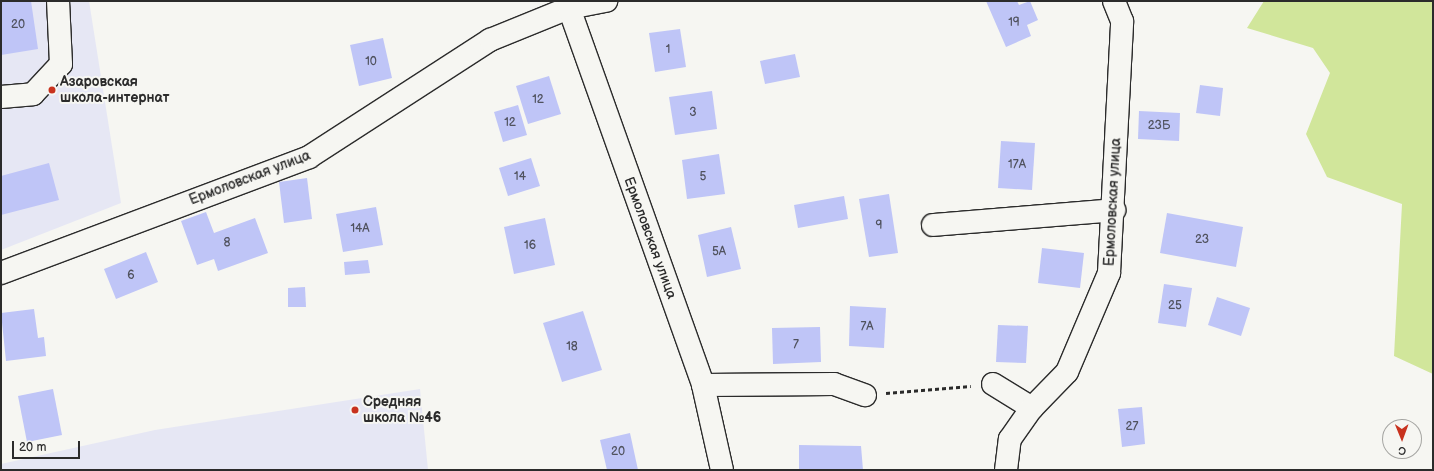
<!DOCTYPE html>
<html>
<head>
<meta charset="utf-8">
<style>
	body { margin:0 }
	#map { position:relative; width:1434px; height:471px; overflow:hidden; background:#f6f6f2; font-family:"Balsamiq Sans",sans-serif }
	div>[style] { position:absolute }
	.built>* { inset:0; background:#e6e7f4 }
	.green>* { inset:0; background:#d1e69b }
	.building>* { inset:0; background:#bfc5f7 }
	.path>* { height:2.5px; margin-top:-1.25px; transform-origin:0; background:repeating-linear-gradient(90deg,#2b2b2b 0 4px,transparent 0 7px) }
	.roads { filter:drop-shadow(1px 0 #2b2b2b) drop-shadow(-1px 0 #2b2b2b) drop-shadow(0 1px #2b2b2b) drop-shadow(0 -1px #2b2b2b) }
	.minor>* { height:22px; margin:-11px; padding:0 11px; transform-origin:11px; border-radius:11px; background:#f6f6f2 }
	.dots>* { width:11px; height:11px; translate:-50% -50%; box-sizing:border-box; border:2px solid #f6f6f2; border-radius:50% }
	span { translate:-50% -50%; white-space:nowrap; text-align:center; line-height:1.15; -webkit-text-stroke:4px #f6f6f2; paint-order:stroke }
	.number-label { font-size:12px; color:#50525e }
	.number-label span { -webkit-text-stroke-width:0 }
	.poi-label { font-size:14px; color:#2b2b2b; font-weight:700 }
	.left { translate:0 -50%; text-align:left }
	.street-label { font-size:14px; color:#2b2b2b }
	.frame { position:absolute; inset:0; border:2px solid #2b2b2b; pointer-events:none }
	.north { position:absolute; left:1382px; top:419px; width:40px; height:40px; box-sizing:border-box; background:#f6f6f2; border:1px solid #a5a5a2; border-radius:50%; rotate:179deg; font-size:11px; font-weight:700; line-height:16px; text-align:center; color:#2b2b2b }
	.north::after { content:''; display:block; margin:auto; width:14px; height:18px; background:#c8321e; clip-path:polygon(50% 0,100% 100%,50% 72%,0 100%) }
	.scale { position:absolute; left:12px; top:441px; width:68px; height:18px; box-sizing:border-box; border:2px solid #2b2b2b; border-top:0; padding-left:5px; font-size:12px; line-height:14px; white-space:nowrap; color:#2b2b2b; -webkit-text-stroke:3px #f6f6f2; paint-order:stroke }
</style>
</head>
<body>
<div id="map">
	<div class="built">
		<i style="clip-path:polygon(1px 1px,89px 1px,121px 203px,1px 250px)"></i>
		<i style="clip-path:polygon(420px 389px,428px 470px,1px 470px,1px 464px,155px 430px)"></i>
	</div>
	<div class="green">
		<i style="clip-path:polygon(1264px 1px,1433px 1px,1433px 374px,1394px 356px,1402px 204px,1327px 177px,1306px 134px,1330px 73px,1313px 48px,1247px 28px)"></i>
	</div>
	<div class="building">
		<i style="clip-path:polygon(1px 1px,31px 1px,38px 49px,1px 55px)"></i>
		<i style="clip-path:polygon(986px 1px,1017px 1px,1019px 5px,1030px 1px,1038px 20px,1027px 25px,1031px 36px,1006px 47px)"></i>
		<i style="clip-path:polygon(680px 29px,686px 67px,655px 72px,649px 33px)"></i>
		<i style="clip-path:polygon(383px 38px,392px 78px,359px 86px,350px 45px)"></i>
		<i style="clip-path:polygon(795px 54px,800px 77px,765px 84px,760px 61px)"></i>
		<i style="clip-path:polygon(549px 76px,561px 114px,528px 124px,516px 86px)"></i>
		<i style="clip-path:polygon(1200px 85px,1223px 88px,1220px 116px,1196px 113px)"></i>
		<i style="clip-path:polygon(712px 91px,717px 129px,675px 135px,669px 97px)"></i>
		<i style="clip-path:polygon(518px 105px,527px 135px,503px 142px,494px 112px)"></i>
		<i style="clip-path:polygon(1139px 111px,1180px 113px,1179px 141px,1138px 139px)"></i>
		<i style="clip-path:polygon(1001px 141px,1035px 143px,1032px 190px,998px 188px)"></i>
		<i style="clip-path:polygon(719px 154px,725px 194px,687px 199px,682px 160px)"></i>
		<i style="clip-path:polygon(531px 158px,540px 186px,508px 196px,499px 168px)"></i>
		<i style="clip-path:polygon(49px 163px,59px 200px,1px 215px,1px 176px)"></i>
		<i style="clip-path:polygon(307px 178px,312px 219px,284px 223px,279px 182px)"></i>
		<i style="clip-path:polygon(889px 194px,898px 253px,869px 257px,859px 199px)"></i>
		<i style="clip-path:polygon(844px 196px,848px 219px,798px 228px,794px 205px)"></i>
		<i style="clip-path:polygon(376px 207px,383px 245px,343px 252px,336px 214px)"></i>
		<i style="clip-path:polygon(206px 212px,214px 233px,255px 218px,268px 253px,218px 271px,214px 259px,197px 265px,181px 221px)"></i>
		<i style="clip-path:polygon(1167px 213px,1243px 227px,1236px 267px,1160px 253px)"></i>
		<i style="clip-path:polygon(545px 218px,555px 265px,514px 274px,504px 227px)"></i>
		<i style="clip-path:polygon(731px 227px,741px 269px,707px 277px,698px 235px)"></i>
		<i style="clip-path:polygon(1042px 248px,1084px 253px,1080px 288px,1038px 283px)"></i>
		<i style="clip-path:polygon(146px 252px,158px 282px,116px 299px,104px 269px)"></i>
		<i style="clip-path:polygon(368px 260px,370px 273px,345px 275px,344px 262px)"></i>
		<i style="clip-path:polygon(1164px 284px,1192px 288px,1186px 327px,1158px 323px)"></i>
		<i style="clip-path:polygon(305px 287px,306px 307px,288px 307px,288px 288px)"></i>
		<i style="clip-path:polygon(1217px 297px,1250px 308px,1241px 336px,1208px 325px)"></i>
		<i style="clip-path:polygon(850px 306px,886px 308px,884px 348px,849px 346px)"></i>
		<i style="clip-path:polygon(34px 309px,38px 338px,44px 337px,46px 356px,6px 361px,1px 313px)"></i>
		<i style="clip-path:polygon(583px 311px,602px 370px,562px 382px,543px 323px)"></i>
		<i style="clip-path:polygon(998px 325px,1028px 326px,1026px 363px,996px 362px)"></i>
		<i style="clip-path:polygon(820px 327px,821px 362px,773px 364px,772px 328px)"></i>
		<i style="clip-path:polygon(53px 389px,62px 435px,27px 442px,18px 396px)"></i>
		<i style="clip-path:polygon(1142px 407px,1145px 444px,1122px 447px,1118px 409px)"></i>
		<i style="clip-path:polygon(630px 433px,638px 470px,607px 470px,600px 440px)"></i>
		<i style="clip-path:polygon(799px 445px,861px 446px,863px 470px,799px 470px)"></i>
	</div>
	<div class="path">
		<i style="left:886px;top:393px;width:85px;rotate:-4.7deg"></i>
	</div>
	<div class="roads">
		<div class="minor">
			<i style="left:567px;top:1px;width:7px;rotate:74deg"></i>
			<i style="left:569px;top:8px;width:38px;rotate:-11deg"></i>
			<i style="left:1px;top:97px;width:32px;rotate:-5deg"></i>
			<i style="left:33px;top:94px;width:41px;rotate:-47deg"></i>
			<i style="left:61px;top:64px;width:63px;rotate:-92.7deg"></i>
			<i style="left:933px;top:225px;width:182px;rotate:-4.7deg"></i>
			<i style="left:1px;top:273px;width:329px;rotate:-20.6deg"></i>
			<i style="left:309px;top:157px;width:216px;rotate:-32.9deg"></i>
			<i style="left:490px;top:40px;width:85px;rotate:-22.1deg"></i>
			<i style="left:569px;top:8px;width:400px;rotate:70.4deg"></i>
			<i style="left:703px;top:385px;width:87px;rotate:77.4deg"></i>
			<i style="left:993px;top:384px;width:46px;rotate:31.6deg"></i>
			<i style="left:703px;top:385px;width:131px;rotate:-0.4deg"></i>
			<i style="left:834px;top:384px;width:33px;rotate:20deg"></i>
			<i style="left:1006px;top:470px;width:31px;rotate:-83deg"></i>
			<i style="left:1010px;top:439px;width:38px;rotate:-55deg"></i>
			<i style="left:1032px;top:408px;width:50px;rotate:-45.8deg"></i>
			<i style="left:1067px;top:372px;width:108px;rotate:-67deg"></i>
			<i style="left:1109px;top:273px;width:252px;rotate:-87deg"></i>
			<i style="left:1122px;top:21px;width:22px;rotate:-112deg"></i>
		</div>
	</div>
	<div class="dots">
		<i style="left:52px;top:90px;background:#c8321e"></i>
		<i style="left:355px;top:410px;background:#c8321e"></i>
	</div>
	<div class="number-label">
		<span style="left:1014px;top:23px">19</span>
		<span style="left:18px;top:25px">20</span>
		<span style="left:668px;top:50px">1</span>
		<span style="left:371px;top:62px">10</span>
		<span style="left:538px;top:100px">12</span>
		<span style="left:693px;top:113px">3</span>
		<span style="left:510px;top:123px">12</span>
		<span style="left:1159px;top:126px">23Б</span>
		<span style="left:1017px;top:165px">17А</span>
		<span style="left:520px;top:177px">14</span>
		<span style="left:703px;top:177px">5</span>
		<span style="left:879px;top:226px">9</span>
		<span style="left:360px;top:229px">14А</span>
		<span style="left:1202px;top:240px">23</span>
		<span style="left:227px;top:243px">8</span>
		<span style="left:530px;top:246px">16</span>
		<span style="left:719px;top:252px">5А</span>
		<span style="left:131px;top:276px">6</span>
		<span style="left:1175px;top:306px">25</span>
		<span style="left:867px;top:327px">7А</span>
		<span style="left:796px;top:345px">7</span>
		<span style="left:572px;top:347px">18</span>
		<span style="left:1132px;top:427px">27</span>
		<span style="left:618px;top:452px">20</span>
	</div>
	<div class="poi-label">
		<span class="left" style="left:60px;top:90px">Азаровская<br>школа-интернат</span>
		<span class="left" style="left:363px;top:410px">Средняя<br>школа №46</span>
	</div>
	<div class="street-label">
		<span style="left:250px;top:178px;rotate:-21deg">Ермоловская улица</span>
		<span style="left:1113px;top:202px;rotate:-87deg">Ермоловская улица</span>
		<span style="left:650px;top:238px;rotate:70deg">Ермоловская улица</span>
	</div>
	<div class="frame"></div>
	<div class="north">С</div>
	<div class="scale">20 m</div>
</div>
</body>
</html>
